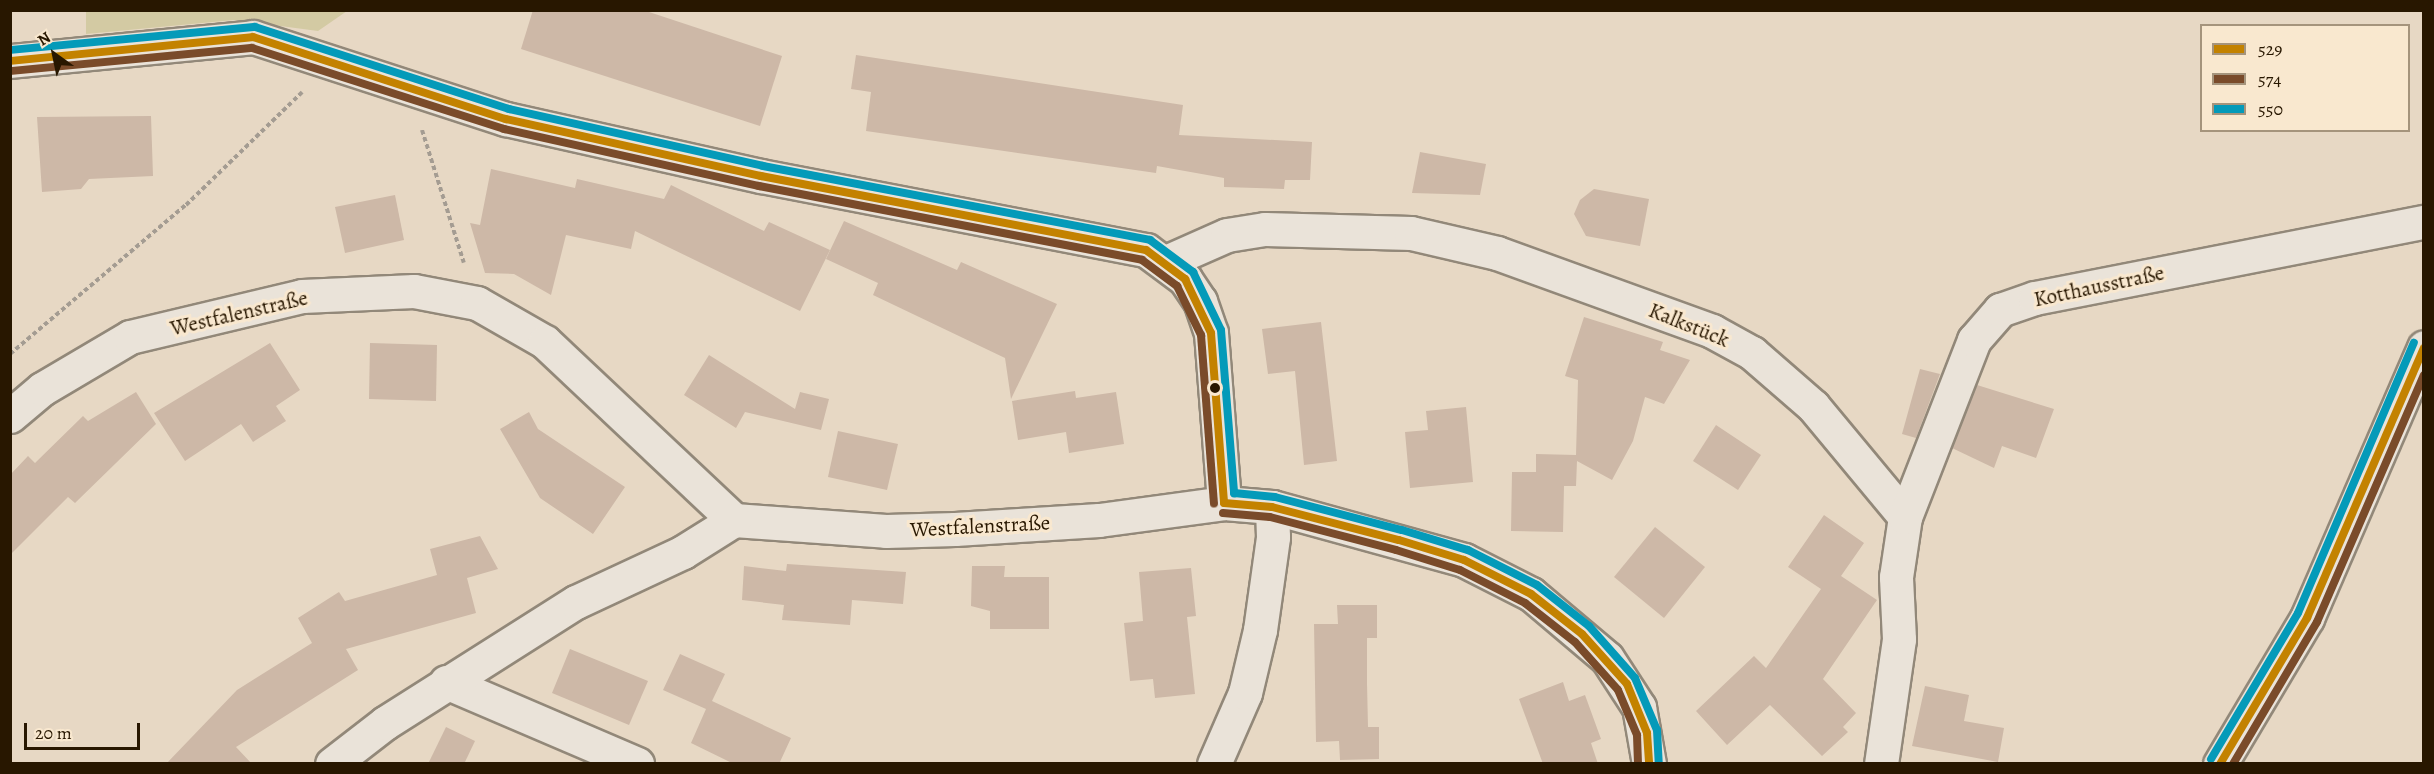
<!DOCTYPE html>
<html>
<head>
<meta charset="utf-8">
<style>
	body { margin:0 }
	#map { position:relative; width:2434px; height:774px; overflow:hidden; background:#e7d8c4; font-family:Alegreya,serif }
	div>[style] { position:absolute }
	.green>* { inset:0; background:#d3caa3 }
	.building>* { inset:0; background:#cdb8a7 }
	.path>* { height:4px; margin-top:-2px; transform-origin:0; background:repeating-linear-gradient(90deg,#a49c92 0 4.5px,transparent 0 7.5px) }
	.roads { filter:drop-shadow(2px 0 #928879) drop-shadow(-2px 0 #928879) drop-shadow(0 2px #928879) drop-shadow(0 -2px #928879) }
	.street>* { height:33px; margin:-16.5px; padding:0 16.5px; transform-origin:16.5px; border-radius:16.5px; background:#eae3d9 }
	.bus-1>* { height:8px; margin:-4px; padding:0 4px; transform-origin:4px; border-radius:4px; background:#c38200 }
	.bus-2>* { height:8px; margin:-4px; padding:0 4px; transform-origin:4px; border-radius:4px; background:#7a4b2a }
	.bus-3>* { height:8px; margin:-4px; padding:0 4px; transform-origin:4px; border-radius:4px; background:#049ab9 }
	.dots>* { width:16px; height:16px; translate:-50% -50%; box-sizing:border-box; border:3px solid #f9e8cf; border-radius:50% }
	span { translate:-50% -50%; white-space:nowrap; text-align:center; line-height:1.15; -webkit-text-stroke:6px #f9e8cf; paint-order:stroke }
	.street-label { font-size:21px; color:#281700 }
	.frame { position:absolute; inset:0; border:12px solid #281700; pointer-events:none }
	.legend { position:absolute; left:2200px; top:24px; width:210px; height:108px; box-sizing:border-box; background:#f9e8cf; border:2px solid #a5947c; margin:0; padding:8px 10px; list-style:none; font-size:18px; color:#281700 }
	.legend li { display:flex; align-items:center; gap:12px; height:30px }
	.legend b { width:30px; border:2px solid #a5947c }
	.north { position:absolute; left:24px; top:24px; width:60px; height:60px; -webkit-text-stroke:4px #f9e8cf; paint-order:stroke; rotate:327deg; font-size:16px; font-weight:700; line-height:24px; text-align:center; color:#281700 }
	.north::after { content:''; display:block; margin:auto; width:21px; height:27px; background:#281700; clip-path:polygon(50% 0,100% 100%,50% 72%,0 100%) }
	.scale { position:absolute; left:24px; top:723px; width:116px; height:27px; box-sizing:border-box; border:3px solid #281700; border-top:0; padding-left:8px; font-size:18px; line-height:21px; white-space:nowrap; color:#281700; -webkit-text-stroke:4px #f9e8cf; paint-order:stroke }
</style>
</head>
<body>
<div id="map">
	<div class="green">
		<i style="clip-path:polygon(86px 11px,347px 11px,318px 31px,234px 20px,86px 34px)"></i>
	</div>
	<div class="building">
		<i style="clip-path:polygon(533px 10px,643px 10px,782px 56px,760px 126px,521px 49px)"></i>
		<i style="clip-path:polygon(856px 55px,1183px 105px,1179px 135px,1312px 142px,1310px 180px,1285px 180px,1284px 189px,1224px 187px,1224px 178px,1157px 166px,1156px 173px,866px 131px,871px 92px,851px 89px)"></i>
		<i style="clip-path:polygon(151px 116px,153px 176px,89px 179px,81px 189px,42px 192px,37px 117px)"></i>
		<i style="clip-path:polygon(1420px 152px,1486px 164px,1480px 195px,1412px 193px)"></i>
		<i style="clip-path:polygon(491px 169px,575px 188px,577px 179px,664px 199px,671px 185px,764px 231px,769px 222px,830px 250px,800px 311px,635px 231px,631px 249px,566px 235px,551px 295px,514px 274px,485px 273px,470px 223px,480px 225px)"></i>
		<i style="clip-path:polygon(1594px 189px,1649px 199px,1640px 246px,1586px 236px,1574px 214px,1580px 200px)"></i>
		<i style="clip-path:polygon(395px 195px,404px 240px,345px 253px,335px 207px)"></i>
		<i style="clip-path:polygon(844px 221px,957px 270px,961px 262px,1057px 304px,1011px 399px,1005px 358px,873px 295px,878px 283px,826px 259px)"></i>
		<i style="clip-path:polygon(1584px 317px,1663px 342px,1660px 350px,1690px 360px,1664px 404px,1645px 397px,1633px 441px,1612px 480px,1577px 461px,1576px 486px,1564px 486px,1563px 532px,1511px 531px,1512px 472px,1536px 472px,1536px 454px,1576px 455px,1578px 380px,1565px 376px)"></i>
		<i style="clip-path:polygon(1321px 322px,1337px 461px,1304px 465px,1295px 371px,1268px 374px,1262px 329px)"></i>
		<i style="clip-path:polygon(270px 343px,300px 390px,276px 406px,286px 421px,253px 442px,241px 424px,185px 461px,154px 413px)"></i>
		<i style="clip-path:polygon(370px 343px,437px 345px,436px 401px,369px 399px)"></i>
		<i style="clip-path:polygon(709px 355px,795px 409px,800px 392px,829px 399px,821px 430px,745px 412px,736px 428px,684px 395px)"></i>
		<i style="clip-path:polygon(1920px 369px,1940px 374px,1916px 438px,1902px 434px)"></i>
		<i style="clip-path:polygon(1977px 385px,2054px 409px,2036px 458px,2002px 446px,1994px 468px,1952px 448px)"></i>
		<i style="clip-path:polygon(1075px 391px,1076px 398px,1116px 392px,1124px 444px,1069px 453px,1066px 432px,1018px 440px,1012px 401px)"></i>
		<i style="clip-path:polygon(136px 392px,156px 424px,75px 503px,68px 497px,10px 555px,10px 475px,28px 456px,35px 463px,83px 416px,88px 421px)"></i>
		<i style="clip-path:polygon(1466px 407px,1473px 482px,1410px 488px,1405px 432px,1428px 430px,1426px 411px)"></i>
		<i style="clip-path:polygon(529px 412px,538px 429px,625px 487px,593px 534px,540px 498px,500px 429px)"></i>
		<i style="clip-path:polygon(1716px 425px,1761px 455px,1738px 490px,1693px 461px)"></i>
		<i style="clip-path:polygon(838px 431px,898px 444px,887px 490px,828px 477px)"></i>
		<i style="clip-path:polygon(1824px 515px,1864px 543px,1841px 576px,1877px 600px,1823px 679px,1856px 713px,1843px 727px,1848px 732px,1822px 756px,1770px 705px,1727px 745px,1696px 711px,1754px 656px,1766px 668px,1821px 589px,1788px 567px)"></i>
		<i style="clip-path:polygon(1655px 527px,1705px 567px,1664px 618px,1614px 577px)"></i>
		<i style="clip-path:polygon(480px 536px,498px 569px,467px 578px,476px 613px,346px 649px,358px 670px,236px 747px,252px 764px,166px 764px,237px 690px,312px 643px,298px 618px,339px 592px,345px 601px,437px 575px,430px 549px)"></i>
		<i style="clip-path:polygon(787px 564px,906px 572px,903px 604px,852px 600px,850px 625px,782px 620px,784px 605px,742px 600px,744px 566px,786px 571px)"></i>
		<i style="clip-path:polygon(972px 566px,1005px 566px,1004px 577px,1049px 577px,1049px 629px,990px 629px,990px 611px,971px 606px)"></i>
		<i style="clip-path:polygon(1191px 568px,1196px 616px,1187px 617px,1195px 694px,1155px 698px,1153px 679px,1130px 681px,1124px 623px,1143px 621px,1139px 572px)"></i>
		<i style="clip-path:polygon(1337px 605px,1377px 605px,1377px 638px,1367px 638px,1367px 683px,1368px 727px,1379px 727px,1379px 759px,1340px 760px,1339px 741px,1316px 742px,1314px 624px,1338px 624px)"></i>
		<i style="clip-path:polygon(570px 649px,648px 681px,629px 725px,552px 693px)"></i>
		<i style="clip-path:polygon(680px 654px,725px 674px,712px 701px,791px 738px,779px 764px,734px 764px,691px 743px,706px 709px,663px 690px)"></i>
		<i style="clip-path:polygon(1563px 682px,1569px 701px,1585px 695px,1601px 739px,1591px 743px,1598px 764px,1543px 764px,1519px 699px)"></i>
		<i style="clip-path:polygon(1925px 686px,1969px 695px,1964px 721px,2004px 728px,1998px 762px,1912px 746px)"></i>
		<i style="clip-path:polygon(446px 727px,475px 741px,464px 764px,428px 764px)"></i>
	</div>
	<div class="path">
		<i style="left:422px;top:130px;width:139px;rotate:72.5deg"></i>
		<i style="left:10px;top:354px;width:231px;rotate:-40.3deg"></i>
		<i style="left:186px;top:205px;width:162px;rotate:-44.2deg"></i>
	</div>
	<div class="roads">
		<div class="street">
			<i style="left:10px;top:61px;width:244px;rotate:-5.6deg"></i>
			<i style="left:253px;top:37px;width:266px;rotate:18deg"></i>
			<i style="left:506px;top:119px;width:261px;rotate:12.6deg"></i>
			<i style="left:761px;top:176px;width:392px;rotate:10.9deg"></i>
			<i style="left:1146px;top:250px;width:49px;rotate:36.6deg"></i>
			<i style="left:1185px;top:279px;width:27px;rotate:56deg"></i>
			<i style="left:1200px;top:301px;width:34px;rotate:71deg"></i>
			<i style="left:1211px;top:333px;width:170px;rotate:85.6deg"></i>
			<i style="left:1168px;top:261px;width:64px;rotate:-23.8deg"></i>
			<i style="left:1227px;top:235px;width:38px;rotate:-9deg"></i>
			<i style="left:1265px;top:229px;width:146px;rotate:1.6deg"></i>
			<i style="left:1411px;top:233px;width:88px;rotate:13.1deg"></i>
			<i style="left:1497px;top:253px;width:229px;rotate:19.9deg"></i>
			<i style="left:1712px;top:331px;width:46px;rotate:28.8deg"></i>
			<i style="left:1752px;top:353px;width:81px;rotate:41deg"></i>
			<i style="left:1813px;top:406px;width:144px;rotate:50.3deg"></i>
			<i style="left:10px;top:416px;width:42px;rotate:-40.2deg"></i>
			<i style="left:42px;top:389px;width:102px;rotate:-30.6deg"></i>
			<i style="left:130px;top:337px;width:177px;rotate:-13.4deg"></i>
			<i style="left:302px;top:296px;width:112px;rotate:-2.6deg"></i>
			<i style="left:414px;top:291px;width:64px;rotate:10.8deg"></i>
			<i style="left:477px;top:303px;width:78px;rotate:29.8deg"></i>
			<i style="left:545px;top:342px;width:260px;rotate:43.3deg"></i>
			<i style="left:734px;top:520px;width:152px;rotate:4.1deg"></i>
			<i style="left:886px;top:531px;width:69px;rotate:-1.7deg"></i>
			<i style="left:955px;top:529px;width:144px;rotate:-3.6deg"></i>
			<i style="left:1099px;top:520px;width:126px;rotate:-7.7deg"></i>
			<i style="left:1224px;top:503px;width:48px;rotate:4.8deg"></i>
			<i style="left:1272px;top:507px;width:199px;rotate:15.4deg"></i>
			<i style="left:1464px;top:560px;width:75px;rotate:26.9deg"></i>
			<i style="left:1531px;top:594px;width:99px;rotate:40.1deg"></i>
			<i style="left:1607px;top:658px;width:59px;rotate:56.9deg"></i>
			<i style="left:1639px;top:707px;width:58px;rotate:80deg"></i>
			<i style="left:446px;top:682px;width:208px;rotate:23.2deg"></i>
			<i style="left:332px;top:764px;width:67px;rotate:-37.7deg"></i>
			<i style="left:385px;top:723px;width:226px;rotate:-32.4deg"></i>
			<i style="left:576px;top:602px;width:118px;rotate:-25deg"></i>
			<i style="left:683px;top:552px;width:60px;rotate:-32.1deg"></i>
			<i style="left:1214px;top:764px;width:77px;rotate:-66.4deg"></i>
			<i style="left:1245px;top:693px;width:65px;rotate:-76.6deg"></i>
			<i style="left:1260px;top:630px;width:94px;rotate:-82deg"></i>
			<i style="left:1273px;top:537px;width:30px;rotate:-92deg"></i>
			<i style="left:1881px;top:764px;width:126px;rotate:-81.8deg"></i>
			<i style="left:1899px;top:639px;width:62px;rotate:-92.8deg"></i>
			<i style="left:1896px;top:577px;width:61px;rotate:-81.5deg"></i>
			<i style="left:1905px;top:517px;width:190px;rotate:-68.7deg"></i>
			<i style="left:1974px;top:340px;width:40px;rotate:-49deg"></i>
			<i style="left:2000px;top:310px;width:37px;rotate:-19deg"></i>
			<i style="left:2035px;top:298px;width:396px;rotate:-11.1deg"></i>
			<i style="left:2220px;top:764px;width:170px;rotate:-59.2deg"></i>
			<i style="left:2307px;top:618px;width:295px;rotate:-66.6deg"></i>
		</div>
	</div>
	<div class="bus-1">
		<i style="left:10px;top:61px;width:244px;rotate:-5.6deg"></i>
		<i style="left:253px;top:37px;width:266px;rotate:18deg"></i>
		<i style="left:506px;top:119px;width:261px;rotate:12.6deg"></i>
		<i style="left:761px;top:176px;width:392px;rotate:10.9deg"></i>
		<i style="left:1146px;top:250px;width:49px;rotate:36.6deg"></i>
		<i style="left:1185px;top:279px;width:60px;rotate:64.3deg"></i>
		<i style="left:1211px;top:333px;width:170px;rotate:85.6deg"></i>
		<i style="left:1224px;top:503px;width:48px;rotate:4.8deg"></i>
		<i style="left:1272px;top:507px;width:131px;rotate:14.6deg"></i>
		<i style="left:1399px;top:540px;width:68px;rotate:17.1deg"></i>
		<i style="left:1464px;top:560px;width:75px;rotate:26.9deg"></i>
		<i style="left:1531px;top:594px;width:65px;rotate:38.1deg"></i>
		<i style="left:1582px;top:634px;width:67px;rotate:48deg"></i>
		<i style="left:1627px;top:684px;width:53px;rotate:67.8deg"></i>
		<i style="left:1647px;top:733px;width:31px;rotate:86deg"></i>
		<i style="left:2220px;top:764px;width:170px;rotate:-59.2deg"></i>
		<i style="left:2307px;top:618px;width:294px;rotate:-66.6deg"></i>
	</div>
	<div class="bus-2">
		<i style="left:11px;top:71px;width:242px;rotate:-5.5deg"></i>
		<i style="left:252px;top:48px;width:265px;rotate:17.8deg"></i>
		<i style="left:504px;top:129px;width:261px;rotate:12.6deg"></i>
		<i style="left:759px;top:186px;width:390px;rotate:10.9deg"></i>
		<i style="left:1142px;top:260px;width:44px;rotate:36.6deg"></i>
		<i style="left:1177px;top:286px;width:55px;rotate:63.9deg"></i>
		<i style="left:1201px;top:335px;width:169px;rotate:85.6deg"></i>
		<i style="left:1223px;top:513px;width:47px;rotate:4.9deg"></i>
		<i style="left:1270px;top:517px;width:130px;rotate:14.7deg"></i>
		<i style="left:1396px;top:550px;width:67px;rotate:17.4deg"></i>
		<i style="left:1460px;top:570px;width:73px;rotate:26.9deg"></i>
		<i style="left:1525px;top:603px;width:63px;rotate:38deg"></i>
		<i style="left:1575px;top:642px;width:64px;rotate:48.1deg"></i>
		<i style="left:1618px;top:690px;width:49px;rotate:67.1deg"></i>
		<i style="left:1637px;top:735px;width:29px;rotate:88deg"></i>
		<i style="left:2233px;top:764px;width:165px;rotate:-59.4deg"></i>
		<i style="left:2317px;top:622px;width:269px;rotate:-66.6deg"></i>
	</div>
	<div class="bus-3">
		<i style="left:10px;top:50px;width:246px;rotate:-5.4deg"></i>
		<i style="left:255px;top:27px;width:267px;rotate:17.9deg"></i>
		<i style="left:509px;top:109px;width:260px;rotate:12.6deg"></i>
		<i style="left:763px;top:166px;width:394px;rotate:10.8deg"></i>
		<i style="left:1150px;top:240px;width:54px;rotate:36.7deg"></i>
		<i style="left:1193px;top:272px;width:64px;rotate:64.2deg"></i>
		<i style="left:1221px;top:330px;width:164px;rotate:85.4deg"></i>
		<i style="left:1234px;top:493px;width:41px;rotate:5.6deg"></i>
		<i style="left:1275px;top:497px;width:131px;rotate:14.6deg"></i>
		<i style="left:1402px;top:530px;width:69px;rotate:16.9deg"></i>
		<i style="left:1468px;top:550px;width:77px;rotate:26.9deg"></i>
		<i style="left:1537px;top:585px;width:66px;rotate:38.3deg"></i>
		<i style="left:1589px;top:626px;width:69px;rotate:48.5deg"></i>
		<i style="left:1635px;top:678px;width:56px;rotate:67.1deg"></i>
		<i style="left:1657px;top:730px;width:33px;rotate:87deg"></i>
		<i style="left:2211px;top:759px;width:170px;rotate:-59.2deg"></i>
		<i style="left:2298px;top:613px;width:294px;rotate:-66.8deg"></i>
	</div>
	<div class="dots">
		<i style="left:1215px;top:388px;background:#281700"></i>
	</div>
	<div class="street-label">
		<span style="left:2099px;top:286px;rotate:-12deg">Kotthausstraße</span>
		<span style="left:239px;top:313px;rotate:-13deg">Westfalenstraße</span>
		<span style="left:1689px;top:325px;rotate:22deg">Kalkstück</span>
		<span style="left:980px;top:526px;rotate:-3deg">Westfalenstraße</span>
	</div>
	<div class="frame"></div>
	<ul class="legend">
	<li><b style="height:8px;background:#c38200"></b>529</li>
	<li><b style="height:8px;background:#7a4b2a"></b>574</li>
	<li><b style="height:8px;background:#049ab9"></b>550</li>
	</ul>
	<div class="north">N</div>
	<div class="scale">20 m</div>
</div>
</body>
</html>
